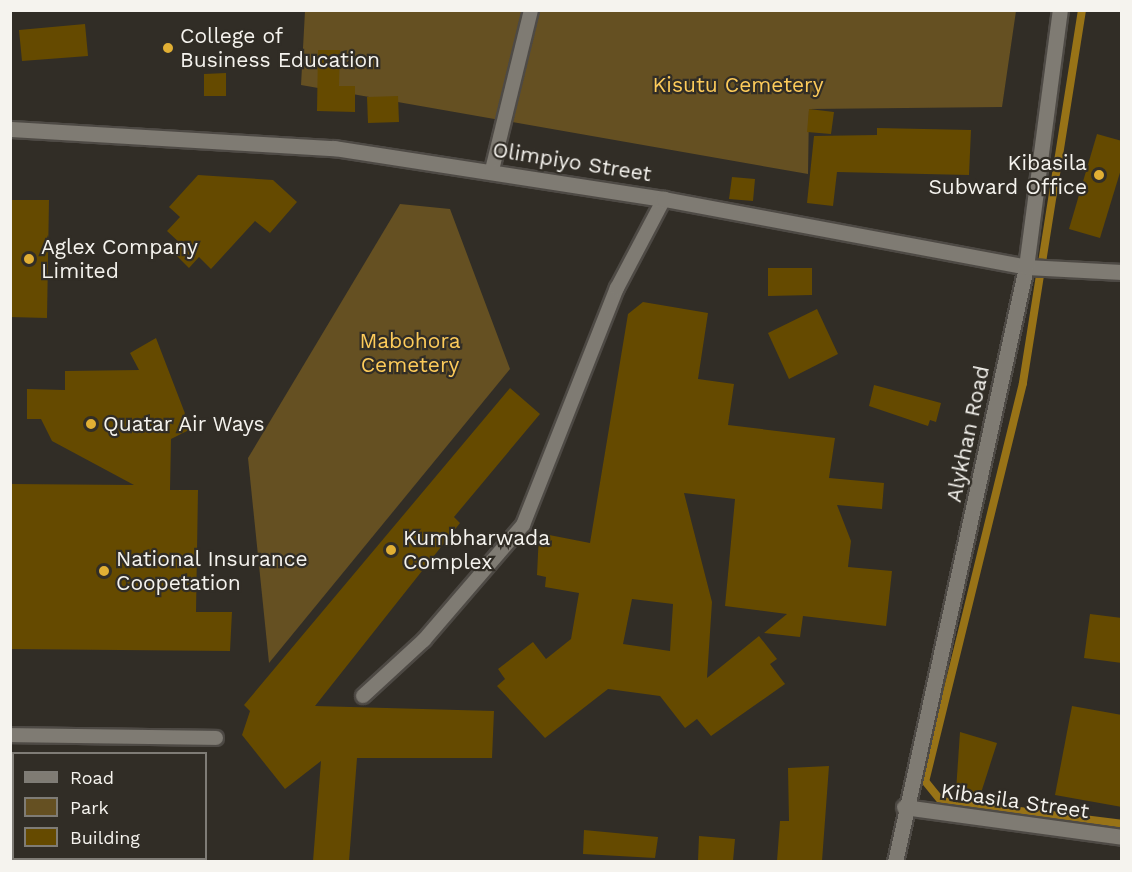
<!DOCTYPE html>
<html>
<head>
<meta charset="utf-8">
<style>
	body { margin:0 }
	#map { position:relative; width:1132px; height:872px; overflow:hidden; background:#312d26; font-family:"Work Sans",sans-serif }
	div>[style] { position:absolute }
	.green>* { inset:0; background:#655022 }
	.stream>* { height:8px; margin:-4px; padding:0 4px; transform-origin:4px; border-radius:4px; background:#987317 }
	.building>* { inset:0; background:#654a00 }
	.roads { filter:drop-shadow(2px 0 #4e4a45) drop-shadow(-2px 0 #4e4a45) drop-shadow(0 2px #4e4a45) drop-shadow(0 -2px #4e4a45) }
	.service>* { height:14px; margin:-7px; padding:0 7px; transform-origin:7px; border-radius:7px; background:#7f7b73 }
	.minor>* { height:15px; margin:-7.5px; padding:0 7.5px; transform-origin:7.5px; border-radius:7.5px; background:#7f7b73 }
	.tertiary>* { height:15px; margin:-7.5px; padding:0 7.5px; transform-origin:7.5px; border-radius:7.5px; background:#7f7b73 }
	.dots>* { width:16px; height:16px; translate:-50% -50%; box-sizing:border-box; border:3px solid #312d26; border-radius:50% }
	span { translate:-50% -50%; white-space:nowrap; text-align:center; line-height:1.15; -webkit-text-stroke:4.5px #312d26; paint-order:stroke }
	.poi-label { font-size:21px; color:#f5f3ee }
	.left { translate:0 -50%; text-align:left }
	.right { translate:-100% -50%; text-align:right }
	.park-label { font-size:21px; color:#fdcb5a }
	.street-label { font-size:21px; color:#f5f3ee }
	.frame { position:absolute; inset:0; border:12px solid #f5f3ee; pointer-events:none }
	.legend { position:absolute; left:12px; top:752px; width:195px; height:108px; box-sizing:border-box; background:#312d26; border:2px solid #7f7c76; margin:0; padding:8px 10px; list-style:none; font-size:18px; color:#f5f3ee }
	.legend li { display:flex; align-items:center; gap:12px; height:30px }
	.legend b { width:30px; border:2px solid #7f7c76 }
</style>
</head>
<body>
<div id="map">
	<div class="green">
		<i style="clip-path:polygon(305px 11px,1016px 11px,1002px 107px,809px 109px,808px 174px,301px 85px)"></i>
		<i style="clip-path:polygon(400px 204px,450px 209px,510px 369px,269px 663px,248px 458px)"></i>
	</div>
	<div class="stream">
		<i style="left:1082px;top:10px;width:378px;rotate:99deg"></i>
		<i style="left:1023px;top:383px;width:410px;rotate:103.8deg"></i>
		<i style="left:925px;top:781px;width:26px;rotate:51deg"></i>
		<i style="left:941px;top:801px;width:182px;rotate:7.2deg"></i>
	</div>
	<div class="building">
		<i style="clip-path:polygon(85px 24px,88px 56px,22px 61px,19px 30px)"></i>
		<i style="clip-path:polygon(318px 50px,340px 50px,339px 86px,355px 86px,355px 112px,317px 111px)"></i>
		<i style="clip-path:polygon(226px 73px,226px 96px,204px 96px,204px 74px)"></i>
		<i style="clip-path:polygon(398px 96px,399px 122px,368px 123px,367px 97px)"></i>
		<i style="clip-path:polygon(809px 109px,834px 112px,831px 134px,807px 132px)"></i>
		<i style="clip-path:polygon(877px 128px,971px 130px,969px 175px,837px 172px,833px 206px,807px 203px,814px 136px,877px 135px)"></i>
		<i style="clip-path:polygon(1097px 134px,1122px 141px,1122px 166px,1100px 238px,1069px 229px)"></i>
		<i style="clip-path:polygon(198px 175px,273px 180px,297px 202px,270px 233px,255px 221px,211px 269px,199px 257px,189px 268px,173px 252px,181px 244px,167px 231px,180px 217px,169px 207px)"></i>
		<i style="clip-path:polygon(732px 177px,755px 179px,753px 201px,729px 199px)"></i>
		<i style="clip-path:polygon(10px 200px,49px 200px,47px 318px,10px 317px)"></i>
		<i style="clip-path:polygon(768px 268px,812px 268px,812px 295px,768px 296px)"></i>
		<i style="clip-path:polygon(evenodd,643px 302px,708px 313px,698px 379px,734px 384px,728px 425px,835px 438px,829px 478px,884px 483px,882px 509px,837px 505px,851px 541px,848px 567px,892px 571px,886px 626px,803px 616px,800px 637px,764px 633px,787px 614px,725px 606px,735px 499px,684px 493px,712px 602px,707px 678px,759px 636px,777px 659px,770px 664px,785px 684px,711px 736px,697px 719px,685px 728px,660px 696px,608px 689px,545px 738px,497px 686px,505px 679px,498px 669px,533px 642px,546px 659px,571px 639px,579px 593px,545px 587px,546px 577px,537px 575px,539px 533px,590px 543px,628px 314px,643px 302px,632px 599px,673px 604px,670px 651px,623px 644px,632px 599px)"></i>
		<i style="clip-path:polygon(817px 309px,838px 354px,789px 379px,768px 333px)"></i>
		<i style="clip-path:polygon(156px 338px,191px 429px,171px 439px,170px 490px,198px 490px,196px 612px,232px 612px,230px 651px,10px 649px,10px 484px,134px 485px,52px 441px,41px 419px,27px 419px,27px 389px,65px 390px,65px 371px,139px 370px,130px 353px)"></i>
		<i style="clip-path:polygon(874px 385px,941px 403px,936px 422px,930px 420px,928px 426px,869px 406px)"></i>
		<i style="clip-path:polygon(510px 388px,540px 414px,454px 517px,460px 523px,315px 706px,494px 711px,492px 758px,357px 758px,349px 861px,313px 861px,321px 761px,285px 789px,242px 735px,250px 711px,244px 705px)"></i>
		<i style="clip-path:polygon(1090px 614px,1122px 618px,1122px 663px,1084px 658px)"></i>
		<i style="clip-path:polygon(1072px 706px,1122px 715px,1122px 807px,1055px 795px)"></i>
		<i style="clip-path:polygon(960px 732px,997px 743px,980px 796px,956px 791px)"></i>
		<i style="clip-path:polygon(829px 766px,822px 861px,777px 861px,780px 821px,789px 821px,788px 768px)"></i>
		<i style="clip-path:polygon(584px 830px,658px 837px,655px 858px,583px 854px)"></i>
		<i style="clip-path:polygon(699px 836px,735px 839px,733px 861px,698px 861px)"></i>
	</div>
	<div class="roads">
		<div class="service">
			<i style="left:492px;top:170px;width:165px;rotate:-76.3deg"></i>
			<i style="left:363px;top:696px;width:83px;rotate:-42.6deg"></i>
			<i style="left:424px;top:640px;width:152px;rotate:-49.3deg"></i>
			<i style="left:523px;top:525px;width:255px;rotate:-68.4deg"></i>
			<i style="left:617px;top:288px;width:101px;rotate:-62.2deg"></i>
			<i style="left:10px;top:735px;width:206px;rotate:0.8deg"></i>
		</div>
		<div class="minor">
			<i style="left:10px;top:129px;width:325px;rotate:3.4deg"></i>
			<i style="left:334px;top:148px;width:334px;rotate:8.8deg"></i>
			<i style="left:664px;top:199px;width:368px;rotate:10.6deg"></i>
			<i style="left:1026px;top:267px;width:96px;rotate:3deg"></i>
			<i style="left:904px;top:807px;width:220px;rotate:7.8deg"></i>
		</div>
		<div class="tertiary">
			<i style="left:895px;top:862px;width:609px;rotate:-77.58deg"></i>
			<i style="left:1026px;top:267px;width:259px;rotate:-82.5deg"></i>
		</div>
	</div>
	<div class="dots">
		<i style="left:168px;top:48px;background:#e1af34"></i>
		<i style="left:1099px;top:175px;background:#e1af34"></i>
		<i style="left:29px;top:259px;background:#e1af34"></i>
		<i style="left:91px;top:424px;background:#e1af34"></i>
		<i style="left:391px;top:550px;background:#e1af34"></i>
		<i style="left:104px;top:571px;background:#e1af34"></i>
	</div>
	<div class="poi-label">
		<span class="left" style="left:180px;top:48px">College of<br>Business Education</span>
		<span class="right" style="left:1087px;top:175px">Kibasila<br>Subward Office</span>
		<span class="left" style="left:41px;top:259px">Aglex Company<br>Limited</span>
		<span class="left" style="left:103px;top:424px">Quatar Air Ways</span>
		<span class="left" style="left:403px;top:550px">Kumbharwada<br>Complex</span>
		<span class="left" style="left:116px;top:571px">National Insurance<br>Coopetation</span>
	</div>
	<div class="park-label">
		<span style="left:738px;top:85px">Kisutu Cemetery</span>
		<span style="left:410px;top:353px">Mabohora<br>Cemetery</span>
	</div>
	<div class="street-label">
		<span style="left:572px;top:162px;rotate:9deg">Olimpiyo Street</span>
		<span style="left:968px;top:434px;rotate:-78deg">Alykhan Road</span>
		<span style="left:1015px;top:801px;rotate:8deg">Kibasila Street</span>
	</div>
	<div class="frame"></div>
	<ul class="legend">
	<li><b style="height:8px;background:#7f7b73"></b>Road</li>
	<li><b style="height:16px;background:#655022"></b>Park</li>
	<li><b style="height:16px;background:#654a00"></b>Building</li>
	</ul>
</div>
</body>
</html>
